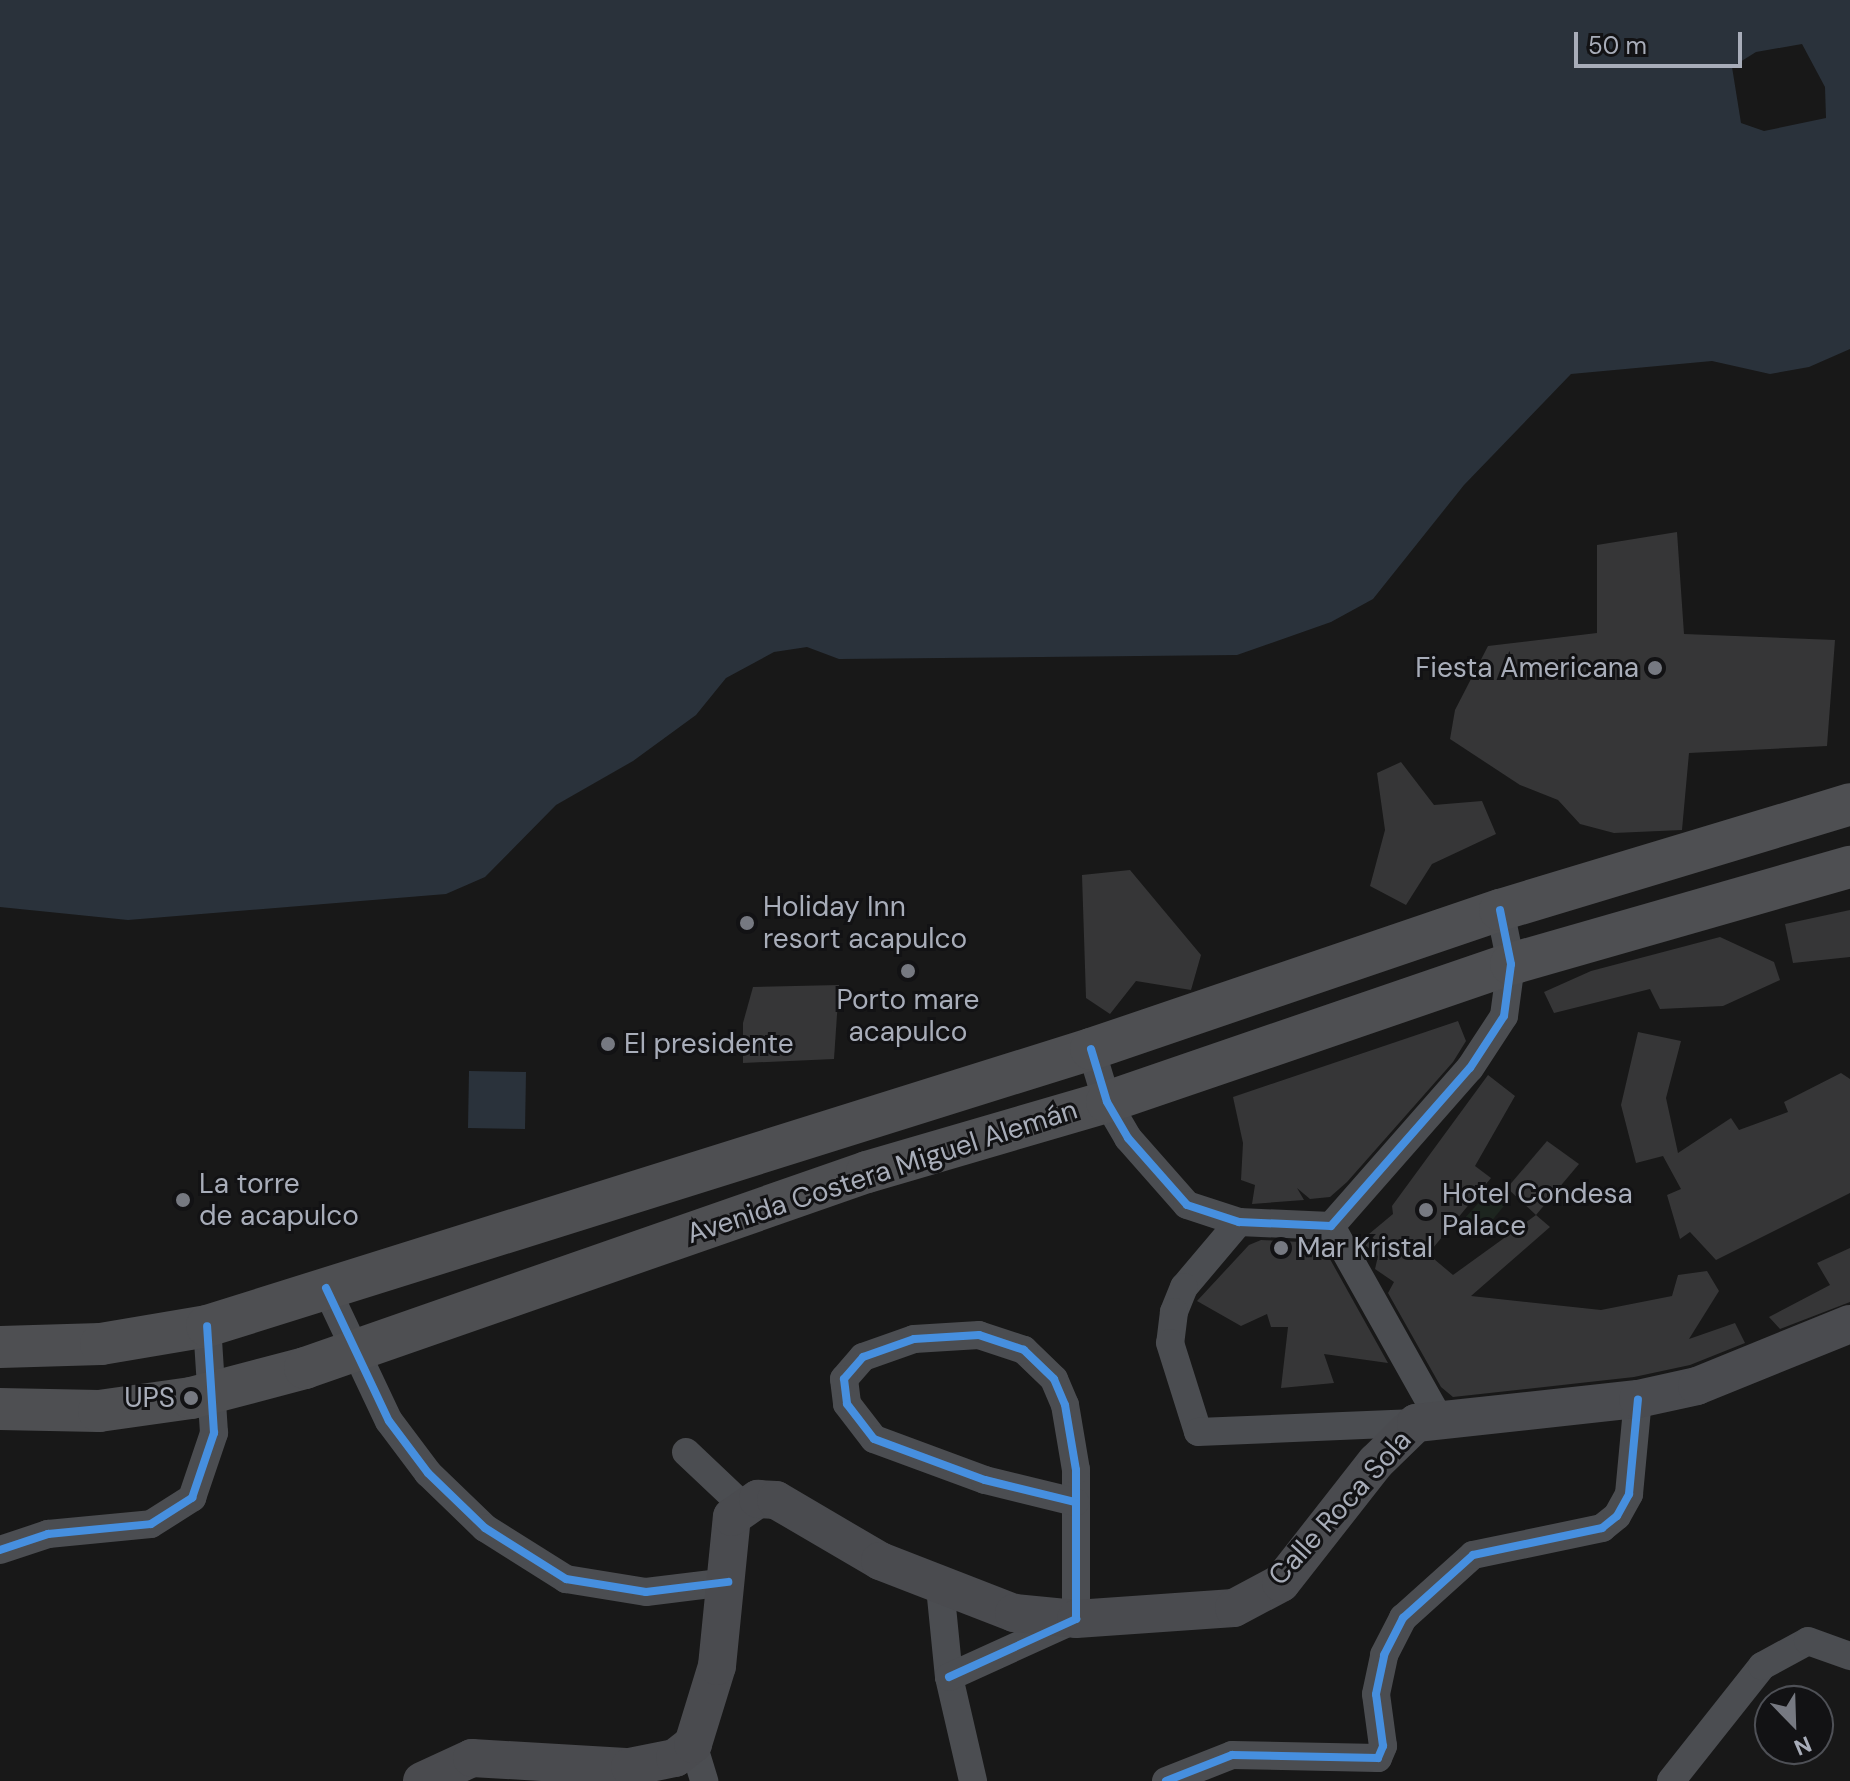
<!DOCTYPE html>
<html>
<head>
<meta charset="utf-8">
<style>
	body { margin:0 }
	#map { position:relative; width:1850px; height:1781px; overflow:hidden; background:#181818; font-family:"DM Sans",sans-serif }
	div>[style] { position:absolute }
	.green>* { inset:0; background:#1d251f }
	.water>* { inset:0; background:#2a323b }
	.building>* { inset:0; background:#363637 }
	.street>* { height:28px; margin:-14px; padding:0 14px; transform-origin:14px; border-radius:14px; background:#4b4d51 }
	.secondary>* { height:38px; margin:-19px; padding:0 19px; transform-origin:19px; border-radius:19px; background:#4a4b4f }
	.primary>* { height:42px; margin:-21px; padding:0 21px; transform-origin:21px; border-radius:21px; background:#4e4f52 }
	.cycleway>* { height:8px; margin:-4px; padding:0 4px; transform-origin:4px; border-radius:4px; background:#468fdf }
	.dots>* { width:22px; height:22px; translate:-50% -50%; box-sizing:border-box; border:4px solid #121214; border-radius:50% }
	span { translate:-50% -50%; white-space:nowrap; text-align:center; line-height:1.15; -webkit-text-stroke:6px #121214; paint-order:stroke }
	.poi-label { font-size:28px; color:#a8adb9 }
	.right { translate:-100% -50%; text-align:right }
	.left { translate:0 -50%; text-align:left }
	.street-label { font-size:28px; color:#a8adb9 }
	.north { position:absolute; left:1754px; top:1685px; width:80px; height:80px; box-sizing:border-box; background:#121214; border:2px solid #4e5056; border-radius:50%; rotate:157deg; font-size:22px; font-weight:700; line-height:32px; text-align:center; color:#a8adb9 }
	.north::after { content:''; display:block; margin:auto; width:28px; height:36px; background:#767981; clip-path:polygon(50% 0,100% 100%,50% 72%,0 100%) }
	.scale { position:absolute; left:1574px; top:32px; width:168px; height:36px; box-sizing:border-box; border:4px solid #a8adb9; border-top:0; padding-left:10px; font-size:24px; line-height:28px; white-space:nowrap; color:#a8adb9; -webkit-text-stroke:6px #121214; paint-order:stroke }
</style>
</head>
<body>
<div id="map">
	<div class="green">
		<i style="clip-path:polygon(1491px 1189px,1508px 1201px,1481px 1234px,1464px 1219px)"></i>
	</div>
	<div class="water">
		<i style="clip-path:polygon(evenodd,0 0,1850px 0,1850px 349px,1809px 367px,1770px 374px,1712px 361px,1571px 374px,1464px 485px,1373px 599px,1331px 622px,1237px 655px,839px 659px,807px 647px,774px 652px,726px 678px,696px 715px,633px 761px,556px 805px,485px 877px,446px 894px,128px 920px,0 907px,0 0,1802px 44px,1825px 87px,1826px 118px,1764px 131px,1741px 123px,1732px 67px,1756px 52px,1802px 44px)"></i>
		<i style="clip-path:polygon(469px 1071px,526px 1072px,525px 1129px,468px 1128px)"></i>
	</div>
	<div class="building">
		<i style="clip-path:polygon(1677px 532px,1684px 634px,1835px 640px,1827px 746px,1689px 753px,1682px 830px,1614px 833px,1580px 824px,1558px 800px,1520px 785px,1450px 739px,1455px 710px,1488px 646px,1597px 633px,1597px 545px)"></i>
		<i style="clip-path:polygon(1401px 762px,1434px 805px,1482px 801px,1496px 834px,1432px 864px,1406px 905px,1370px 886px,1385px 830px,1377px 773px)"></i>
		<i style="clip-path:polygon(1130px 870px,1201px 955px,1191px 990px,1136px 981px,1110px 1014px,1086px 998px,1082px 875px)"></i>
		<i style="clip-path:polygon(1850px 910px,1850px 957px,1793px 963px,1785px 924px)"></i>
		<i style="clip-path:polygon(1720px 937px,1774px 962px,1780px 980px,1723px 1006px,1660px 1009px,1650px 989px,1554px 1013px,1544px 992px,1591px 971px)"></i>
		<i style="clip-path:polygon(839px 985px,834px 1059px,743px 1063px,743px 1023px,753px 987px)"></i>
		<i style="clip-path:polygon(1458px 1021px,1466px 1041px,1453px 1062px,1347px 1182px,1330px 1197px,1310px 1199px,1297px 1188px,1304px 1200px,1252px 1204px,1255px 1185px,1241px 1180px,1243px 1143px,1233px 1097px)"></i>
		<i style="clip-path:polygon(1638px 1032px,1681px 1041px,1666px 1098px,1678px 1153px,1731px 1118px,1739px 1130px,1788px 1112px,1784px 1102px,1841px 1073px,1850px 1079px,1850px 1193px,1716px 1260px,1690px 1232px,1680px 1239px,1667px 1195px,1681px 1189px,1663px 1156px,1636px 1163px,1621px 1105px)"></i>
		<i style="clip-path:polygon(1488px 1075px,1515px 1096px,1475px 1166px,1491px 1178px,1428px 1254px,1453px 1275px,1536px 1215px,1550px 1227px,1471px 1296px,1601px 1310px,1672px 1296px,1678px 1275px,1707px 1271px,1719px 1291px,1689px 1339px,1735px 1323px,1745px 1343px,1690px 1365px,1634px 1377px,1453px 1397px,1441px 1387px,1388px 1293px,1394px 1282px,1375px 1269px,1378px 1256px,1358px 1239px,1377px 1242px,1369px 1234px,1393px 1214px,1392px 1206px)"></i>
		<i style="clip-path:polygon(1547px 1141px,1579px 1164px,1536px 1215px,1507px 1188px)"></i>
		<i style="clip-path:polygon(1261px 1240px,1321px 1243px,1388px 1363px,1324px 1354px,1334px 1383px,1281px 1388px,1288px 1327px,1271px 1327px,1267px 1314px,1241px 1326px,1197px 1301px,1249px 1245px)"></i>
		<i style="clip-path:polygon(1850px 1248px,1850px 1302px,1780px 1329px,1769px 1317px,1830px 1285px,1817px 1263px)"></i>
	</div>
	<div class="street">
		<i style="left:1091px;top:1049px;width:55px;rotate:73.2deg"></i>
		<i style="left:1107px;top:1102px;width:42px;rotate:59.7deg"></i>
		<i style="left:1128px;top:1138px;width:89px;rotate:48.6deg"></i>
		<i style="left:1187px;top:1205px;width:55px;rotate:18.1deg"></i>
		<i style="left:1239px;top:1222px;width:92px;rotate:2.5deg"></i>
		<i style="left:1331px;top:1226px;width:210px;rotate:-48.7deg"></i>
		<i style="left:1470px;top:1068px;width:62px;rotate:-56.8deg"></i>
		<i style="left:1504px;top:1016px;width:52px;rotate:-82.3deg"></i>
		<i style="left:1511px;top:964px;width:55px;rotate:-101.5deg"></i>
		<i style="left:1239px;top:1222px;width:85px;rotate:130.2deg"></i>
		<i style="left:1184px;top:1287px;width:27px;rotate:112deg"></i>
		<i style="left:1174px;top:1312px;width:31px;rotate:97deg"></i>
		<i style="left:1170px;top:1343px;width:93px;rotate:72.5deg"></i>
		<i style="left:1198px;top:1432px;width:218px;rotate:-2.4deg"></i>
		<i style="left:1331px;top:1226px;width:219px;rotate:60.7deg"></i>
		<i style="left:326px;top:1288px;width:147px;rotate:64.7deg"></i>
		<i style="left:389px;top:1421px;width:65px;rotate:53.1deg"></i>
		<i style="left:428px;top:1473px;width:79px;rotate:44deg"></i>
		<i style="left:485px;top:1528px;width:96px;rotate:32.2deg"></i>
		<i style="left:566px;top:1579px;width:81px;rotate:9.2deg"></i>
		<i style="left:646px;top:1592px;width:83px;rotate:-7deg"></i>
		<i style="left:686px;top:1452px;width:77px;rotate:43.4deg"></i>
		<i style="left:0;top:1550px;width:51px;rotate:-18.4deg"></i>
		<i style="left:48px;top:1534px;width:103px;rotate:-5.5deg"></i>
		<i style="left:151px;top:1524px;width:49px;rotate:-32.4deg"></i>
		<i style="left:192px;top:1498px;width:69px;rotate:-71.3deg"></i>
		<i style="left:214px;top:1433px;width:107px;rotate:-93.7deg"></i>
		<i style="left:940px;top:1587px;width:90px;rotate:84.3deg"></i>
		<i style="left:949px;top:1677px;width:107px;rotate:77deg"></i>
		<i style="left:949px;top:1677px;width:140px;rotate:-24.5deg"></i>
		<i style="left:1076px;top:1619px;width:149px;rotate:-90deg"></i>
		<i style="left:1076px;top:1470px;width:66px;rotate:-99.6deg"></i>
		<i style="left:1065px;top:1405px;width:28px;rotate:-113deg"></i>
		<i style="left:1054px;top:1379px;width:42px;rotate:-136deg"></i>
		<i style="left:1024px;top:1350px;width:47px;rotate:-161.6deg"></i>
		<i style="left:979px;top:1335px;width:65px;rotate:176.5deg"></i>
		<i style="left:914px;top:1339px;width:54px;rotate:160.6deg"></i>
		<i style="left:863px;top:1357px;width:29px;rotate:131deg"></i>
		<i style="left:844px;top:1379px;width:25px;rotate:83deg"></i>
		<i style="left:847px;top:1404px;width:44px;rotate:52.4deg"></i>
		<i style="left:874px;top:1439px;width:118px;rotate:20.3deg"></i>
		<i style="left:985px;top:1480px;width:93px;rotate:13.7deg"></i>
		<i style="left:693px;top:1744px;width:39px;rotate:73deg"></i>
		<i style="left:1166px;top:1781px;width:71px;rotate:-21.5deg"></i>
		<i style="left:1232px;top:1755px;width:146px;rotate:1.2deg"></i>
		<i style="left:1378px;top:1758px;width:13px;rotate:-67deg"></i>
		<i style="left:1383px;top:1746px;width:52px;rotate:-97.7deg"></i>
		<i style="left:1376px;top:1694px;width:40px;rotate:-78deg"></i>
		<i style="left:1384px;top:1655px;width:42px;rotate:-62.8deg"></i>
		<i style="left:1403px;top:1618px;width:94px;rotate:-42deg"></i>
		<i style="left:1473px;top:1555px;width:132px;rotate:-11.8deg"></i>
		<i style="left:1602px;top:1528px;width:19px;rotate:-39deg"></i>
		<i style="left:1617px;top:1516px;width:25px;rotate:-61deg"></i>
		<i style="left:1629px;top:1494px;width:95px;rotate:-84.6deg"></i>
		<i style="left:1671px;top:1781px;width:147px;rotate:-51.6deg"></i>
		<i style="left:1762px;top:1666px;width:52px;rotate:-28.5deg"></i>
		<i style="left:1808px;top:1641px;width:45px;rotate:19.7deg"></i>
	</div>
	<div class="secondary">
		<i style="left:422px;top:1781px;width:55px;rotate:-24.7deg"></i>
		<i style="left:472px;top:1758px;width:158px;rotate:3.3deg"></i>
		<i style="left:630px;top:1767px;width:46px;rotate:-11.3deg"></i>
		<i style="left:675px;top:1758px;width:23px;rotate:-38deg"></i>
		<i style="left:693px;top:1744px;width:82px;rotate:-72.9deg"></i>
		<i style="left:717px;top:1666px;width:150px;rotate:-84.3deg"></i>
		<i style="left:732px;top:1517px;width:32px;rotate:-35deg"></i>
		<i style="left:758px;top:1499px;width:18px;rotate:3deg"></i>
		<i style="left:776px;top:1500px;width:121px;rotate:30.4deg"></i>
		<i style="left:880px;top:1561px;width:144px;rotate:21.2deg"></i>
		<i style="left:1014px;top:1613px;width:62px;rotate:5.5deg"></i>
		<i style="left:1076px;top:1619px;width:158px;rotate:-4deg"></i>
		<i style="left:1234px;top:1608px;width:53px;rotate:-28deg"></i>
		<i style="left:1281px;top:1583px;width:154px;rotate:-51.9deg"></i>
		<i style="left:1376px;top:1462px;width:56px;rotate:-44.3deg"></i>
		<i style="left:1416px;top:1423px;width:223px;rotate:-6.2deg"></i>
		<i style="left:1638px;top:1399px;width:60px;rotate:-12.4deg"></i>
		<i style="left:1697px;top:1386px;width:165px;rotate:-22.1deg"></i>
	</div>
	<div class="primary">
		<i style="left:0;top:1347px;width:101px;rotate:-1.7deg"></i>
		<i style="left:101px;top:1344px;width:108px;rotate:-9.6deg"></i>
		<i style="left:207px;top:1326px;width:926px;rotate:-17.4deg"></i>
		<i style="left:1091px;top:1049px;width:432px;rotate:-18.8deg"></i>
		<i style="left:1500px;top:910px;width:366px;rotate:-16.8deg"></i>
		<i style="left:0;top:1409px;width:99px;rotate:1.2deg"></i>
		<i style="left:99px;top:1411px;width:93px;rotate:-8deg"></i>
		<i style="left:191px;top:1398px;width:118px;rotate:-14.7deg"></i>
		<i style="left:305px;top:1368px;width:595px;rotate:-19.23deg"></i>
		<i style="left:867px;top:1172px;width:250px;rotate:-16.3deg"></i>
		<i style="left:1107px;top:1102px;width:427px;rotate:-18.9deg"></i>
		<i style="left:1511px;top:964px;width:353px;rotate:-16deg"></i>
	</div>
	<div class="cycleway">
		<i style="left:1091px;top:1049px;width:55px;rotate:73.2deg"></i>
		<i style="left:1107px;top:1102px;width:42px;rotate:59.7deg"></i>
		<i style="left:1128px;top:1138px;width:89px;rotate:48.6deg"></i>
		<i style="left:1187px;top:1205px;width:55px;rotate:18.1deg"></i>
		<i style="left:1239px;top:1222px;width:92px;rotate:2.5deg"></i>
		<i style="left:1331px;top:1226px;width:210px;rotate:-48.7deg"></i>
		<i style="left:1470px;top:1068px;width:62px;rotate:-56.8deg"></i>
		<i style="left:1504px;top:1016px;width:52px;rotate:-82.3deg"></i>
		<i style="left:1511px;top:964px;width:55px;rotate:-101.5deg"></i>
		<i style="left:326px;top:1288px;width:147px;rotate:64.7deg"></i>
		<i style="left:389px;top:1421px;width:65px;rotate:53.1deg"></i>
		<i style="left:428px;top:1473px;width:79px;rotate:44deg"></i>
		<i style="left:485px;top:1528px;width:96px;rotate:32.2deg"></i>
		<i style="left:566px;top:1579px;width:81px;rotate:9.2deg"></i>
		<i style="left:646px;top:1592px;width:83px;rotate:-7deg"></i>
		<i style="left:0;top:1550px;width:51px;rotate:-18.4deg"></i>
		<i style="left:48px;top:1534px;width:103px;rotate:-5.5deg"></i>
		<i style="left:151px;top:1524px;width:49px;rotate:-32.4deg"></i>
		<i style="left:192px;top:1498px;width:69px;rotate:-71.3deg"></i>
		<i style="left:214px;top:1433px;width:107px;rotate:-93.7deg"></i>
		<i style="left:949px;top:1677px;width:140px;rotate:-24.5deg"></i>
		<i style="left:1076px;top:1619px;width:149px;rotate:-90deg"></i>
		<i style="left:1076px;top:1470px;width:66px;rotate:-99.6deg"></i>
		<i style="left:1065px;top:1405px;width:28px;rotate:-113deg"></i>
		<i style="left:1054px;top:1379px;width:42px;rotate:-136deg"></i>
		<i style="left:1024px;top:1350px;width:47px;rotate:-161.6deg"></i>
		<i style="left:979px;top:1335px;width:65px;rotate:176.5deg"></i>
		<i style="left:914px;top:1339px;width:54px;rotate:160.6deg"></i>
		<i style="left:863px;top:1357px;width:29px;rotate:131deg"></i>
		<i style="left:844px;top:1379px;width:25px;rotate:83deg"></i>
		<i style="left:847px;top:1404px;width:44px;rotate:52.4deg"></i>
		<i style="left:874px;top:1439px;width:118px;rotate:20.3deg"></i>
		<i style="left:985px;top:1480px;width:93px;rotate:13.7deg"></i>
		<i style="left:1166px;top:1781px;width:71px;rotate:-21.5deg"></i>
		<i style="left:1232px;top:1755px;width:146px;rotate:1.2deg"></i>
		<i style="left:1378px;top:1758px;width:13px;rotate:-67deg"></i>
		<i style="left:1383px;top:1746px;width:52px;rotate:-97.7deg"></i>
		<i style="left:1376px;top:1694px;width:40px;rotate:-78deg"></i>
		<i style="left:1384px;top:1655px;width:42px;rotate:-62.8deg"></i>
		<i style="left:1403px;top:1618px;width:94px;rotate:-42deg"></i>
		<i style="left:1473px;top:1555px;width:132px;rotate:-11.8deg"></i>
		<i style="left:1602px;top:1528px;width:19px;rotate:-39deg"></i>
		<i style="left:1617px;top:1516px;width:25px;rotate:-61deg"></i>
		<i style="left:1629px;top:1494px;width:95px;rotate:-84.6deg"></i>
	</div>
	<div class="dots">
		<i style="left:1655px;top:668px;background:#767981"></i>
		<i style="left:747px;top:923px;background:#767981"></i>
		<i style="left:908px;top:971px;background:#767981"></i>
		<i style="left:608px;top:1044px;background:#767981"></i>
		<i style="left:183px;top:1200px;background:#767981"></i>
		<i style="left:1426px;top:1210px;background:#767981"></i>
		<i style="left:1281px;top:1248px;background:#767981"></i>
		<i style="left:191px;top:1398px;background:#767981"></i>
	</div>
	<div class="poi-label">
		<span class="right" style="left:1639px;top:668px">Fiesta Americana</span>
		<span class="left" style="left:763px;top:923px">Holiday Inn<br>resort acapulco</span>
		<span style="left:908px;top:1016px">Porto mare<br>acapulco</span>
		<span class="left" style="left:624px;top:1044px">El presidente</span>
		<span class="left" style="left:199px;top:1200px">La torre<br>de acapulco</span>
		<span class="left" style="left:1442px;top:1210px">Hotel Condesa<br>Palace</span>
		<span class="left" style="left:1297px;top:1248px">Mar Kristal</span>
		<span class="right" style="left:175px;top:1398px">UPS</span>
	</div>
	<div class="street-label">
		<span style="left:882px;top:1172px;rotate:-18deg">Avenida Costera Miguel Alemán</span>
		<span style="left:1340px;top:1508px;rotate:-48deg">Calle Roca Sola</span>
	</div>
	<div class="north">N</div>
	<div class="scale">50 m</div>
</div>
</body>
</html>
